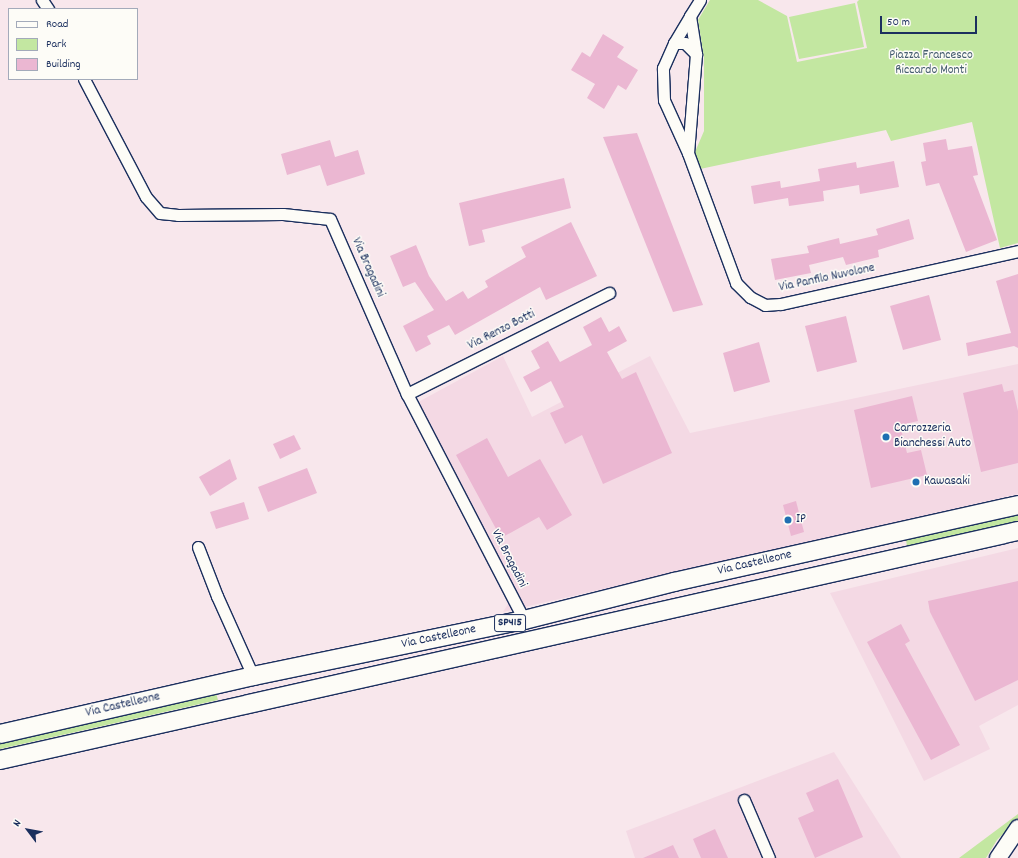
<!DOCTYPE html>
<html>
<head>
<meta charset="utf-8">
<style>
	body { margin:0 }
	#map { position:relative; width:1018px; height:858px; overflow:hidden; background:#f8e7ec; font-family:Dekko,sans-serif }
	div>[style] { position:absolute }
	.built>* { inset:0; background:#f4d9e4 }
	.green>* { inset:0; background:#c3e7a1 }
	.building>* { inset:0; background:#ebb7d2 }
	.roads { filter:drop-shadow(1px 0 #1b2f5e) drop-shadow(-1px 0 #1b2f5e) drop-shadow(0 1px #1b2f5e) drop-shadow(0 -1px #1b2f5e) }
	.street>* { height:11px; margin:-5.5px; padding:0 5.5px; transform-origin:5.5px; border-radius:5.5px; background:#fdfcf7 }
	.secondary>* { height:16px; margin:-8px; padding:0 8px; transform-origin:8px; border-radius:8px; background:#fdfcf7 }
	.primary>* { height:18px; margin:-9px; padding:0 9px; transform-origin:9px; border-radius:9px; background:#fdfcf7 }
	.dots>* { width:11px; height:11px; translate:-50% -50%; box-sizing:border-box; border:2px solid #fdfcf7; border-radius:50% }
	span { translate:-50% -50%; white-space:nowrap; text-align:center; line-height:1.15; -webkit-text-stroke:3px #fdfcf7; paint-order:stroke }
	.shield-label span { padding:1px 3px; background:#fdfcf7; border:1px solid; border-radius:3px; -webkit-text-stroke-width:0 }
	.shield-label { font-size:12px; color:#1b2f5e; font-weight:700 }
	.park-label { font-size:13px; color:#455d6f }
	.street-label { font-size:13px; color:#1b2f5e }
	.poi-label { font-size:13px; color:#1b2f5e }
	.left { translate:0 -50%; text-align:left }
	.legend { position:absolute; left:8px; top:8px; width:130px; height:72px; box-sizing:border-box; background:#fdfcf7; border:1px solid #a3aaba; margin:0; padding:5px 7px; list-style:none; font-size:12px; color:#1b2f5e }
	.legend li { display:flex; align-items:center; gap:8px; height:20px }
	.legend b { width:20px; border:1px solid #a3aaba }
	.north { position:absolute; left:8px; top:810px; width:40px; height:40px; -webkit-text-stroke:3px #fdfcf7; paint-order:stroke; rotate:302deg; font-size:11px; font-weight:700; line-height:16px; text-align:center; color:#1b2f5e }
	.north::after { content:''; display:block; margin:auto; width:14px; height:18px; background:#1b2f5e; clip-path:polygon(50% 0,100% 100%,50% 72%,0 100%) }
	.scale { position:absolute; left:880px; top:16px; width:97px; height:18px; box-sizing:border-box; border:2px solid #1b2f5e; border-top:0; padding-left:5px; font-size:12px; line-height:14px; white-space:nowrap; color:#1b2f5e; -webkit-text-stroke:3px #fdfcf7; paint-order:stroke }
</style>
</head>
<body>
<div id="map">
	<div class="built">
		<i style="clip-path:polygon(503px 356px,532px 417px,650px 356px,690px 433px,1018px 364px,1018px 494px,503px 612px,508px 604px,505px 594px,411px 406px)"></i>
		<i style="clip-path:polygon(1018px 548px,1018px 705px,979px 726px,990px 749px,924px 781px,830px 593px)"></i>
		<i style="clip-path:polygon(834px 752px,901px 858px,635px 858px,626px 831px)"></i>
	</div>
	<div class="green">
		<i style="clip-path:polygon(710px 0,758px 0,787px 16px,797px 62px,867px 48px,857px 2px,859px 0,1018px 0,1018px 243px,1000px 248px,972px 122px,891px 141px,886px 130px,700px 169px,695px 152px,704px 131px,704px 58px,698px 20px)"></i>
		<i style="clip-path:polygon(855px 3px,864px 47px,799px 59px,789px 17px)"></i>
		<i style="clip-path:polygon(1018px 514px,1018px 521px,907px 546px,906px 540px)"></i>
		<i style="clip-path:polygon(216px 693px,218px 700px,0 749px,0 741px)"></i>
		<i style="clip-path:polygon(1018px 814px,1018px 819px,997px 840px,986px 858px,959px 858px)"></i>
	</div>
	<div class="building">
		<i style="clip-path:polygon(603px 34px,624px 47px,617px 57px,638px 70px,626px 90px,618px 85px,604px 109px,587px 98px,595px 84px,571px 70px,582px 52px,590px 57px)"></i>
		<i style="clip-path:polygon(637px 133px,703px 305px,673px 312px,603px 137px)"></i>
		<i style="clip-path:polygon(946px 139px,948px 150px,972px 146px,978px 175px,973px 176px,997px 240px,966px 252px,939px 183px,926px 186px,921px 162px,926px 161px,923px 143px)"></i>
		<i style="clip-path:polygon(330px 140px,335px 157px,358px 150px,365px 174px,327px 186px,320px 165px,287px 175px,281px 154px)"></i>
		<i style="clip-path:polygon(894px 161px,899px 187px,860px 194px,859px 185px,823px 191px,824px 201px,789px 206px,788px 198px,754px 204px,751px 186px,780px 181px,781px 188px,820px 181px,818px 169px,856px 162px,857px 168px)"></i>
		<i style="clip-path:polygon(564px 178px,571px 208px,482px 230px,485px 242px,469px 246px,459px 203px)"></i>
		<i style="clip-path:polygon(909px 219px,914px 239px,878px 250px,879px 257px,846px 265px,843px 257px,809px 265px,811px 273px,775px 280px,771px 259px,809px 253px,807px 246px,839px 238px,840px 244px,878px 235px,876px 229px)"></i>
		<i style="clip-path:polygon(571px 222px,597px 276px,546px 300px,540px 287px,455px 335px,449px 325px,427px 336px,431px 344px,416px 352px,403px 326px,434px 310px,415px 282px,403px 287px,390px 256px,416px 245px,429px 276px,446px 301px,463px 291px,468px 299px,488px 287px,485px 281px,526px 257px,521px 247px)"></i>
		<i style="clip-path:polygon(1018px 274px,1018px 348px,1014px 346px,968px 356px,966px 343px,1011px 333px,996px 281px)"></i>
		<i style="clip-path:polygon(929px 295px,941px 340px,903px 350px,890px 306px)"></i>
		<i style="clip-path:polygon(846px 316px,857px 362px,817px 372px,805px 326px)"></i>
		<i style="clip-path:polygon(601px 317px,609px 332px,619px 326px,627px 341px,607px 352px,622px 379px,636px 372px,672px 453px,603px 484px,582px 435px,565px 444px,550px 413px,564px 407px,551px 381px,531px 392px,523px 377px,540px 368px,531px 351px,548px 341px,560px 362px,592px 345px,583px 327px)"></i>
		<i style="clip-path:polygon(759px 342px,770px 382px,734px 392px,723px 353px)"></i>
		<i style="clip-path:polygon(1002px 384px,1004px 392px,1013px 390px,1018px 411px,1018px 463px,981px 472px,963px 393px)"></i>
		<i style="clip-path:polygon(912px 396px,918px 421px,900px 425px,907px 453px,921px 450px,927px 475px,871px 488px,854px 410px)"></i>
		<i style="clip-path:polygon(294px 435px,301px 449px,280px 459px,273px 444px)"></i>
		<i style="clip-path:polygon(487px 438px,508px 477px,540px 459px,572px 515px,547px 530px,539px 517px,501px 538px,456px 455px)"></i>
		<i style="clip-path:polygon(230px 459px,237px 479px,210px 496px,199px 477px)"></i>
		<i style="clip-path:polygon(307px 468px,317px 493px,268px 512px,258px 487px)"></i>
		<i style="clip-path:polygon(796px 501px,804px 532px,791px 536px,783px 505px)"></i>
		<i style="clip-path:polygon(244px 502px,249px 519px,216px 529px,210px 512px)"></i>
		<i style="clip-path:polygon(1018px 581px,1018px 680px,975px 701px,930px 612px,928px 601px)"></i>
		<i style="clip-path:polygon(901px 624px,910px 641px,905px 644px,960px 745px,931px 760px,867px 642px)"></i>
		<i style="clip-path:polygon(838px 779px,863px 837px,815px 858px,798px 818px,814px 811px,806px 793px)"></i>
		<i style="clip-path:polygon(715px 829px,728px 858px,701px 858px,693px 839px)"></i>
		<i style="clip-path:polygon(673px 845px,679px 858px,643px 858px)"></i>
	</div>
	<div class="roads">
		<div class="street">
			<i style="left:42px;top:0;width:11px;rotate:56deg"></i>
			<i style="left:690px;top:16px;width:38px;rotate:81deg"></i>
			<i style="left:696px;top:54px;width:99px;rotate:94.6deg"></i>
			<i style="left:688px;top:153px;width:58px;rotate:-114.4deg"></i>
			<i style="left:664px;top:100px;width:32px;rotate:-92deg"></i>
			<i style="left:663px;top:68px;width:27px;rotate:-66deg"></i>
			<i style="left:674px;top:43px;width:31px;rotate:-59deg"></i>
			<i style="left:690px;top:16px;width:19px;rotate:-58deg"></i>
			<i style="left:674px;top:43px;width:11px"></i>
			<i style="left:685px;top:43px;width:16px;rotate:45deg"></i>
			<i style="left:84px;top:79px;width:133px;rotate:62.3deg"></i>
			<i style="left:146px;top:197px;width:21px;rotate:49deg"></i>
			<i style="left:160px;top:213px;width:18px;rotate:6deg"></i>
			<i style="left:178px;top:215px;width:105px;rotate:-0.5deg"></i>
			<i style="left:283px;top:214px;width:47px;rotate:6.1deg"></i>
			<i style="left:330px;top:219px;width:191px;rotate:66.3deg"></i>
			<i style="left:407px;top:394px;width:254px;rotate:62.6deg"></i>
			<i style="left:688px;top:153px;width:139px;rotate:69.7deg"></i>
			<i style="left:736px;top:283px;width:20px;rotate:45deg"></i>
			<i style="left:750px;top:297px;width:17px;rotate:28deg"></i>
			<i style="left:765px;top:305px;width:16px;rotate:-4deg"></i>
			<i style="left:781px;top:304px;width:243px;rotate:-12.6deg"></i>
			<i style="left:407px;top:394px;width:226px;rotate:-26.6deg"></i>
			<i style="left:198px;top:547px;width:53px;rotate:68.8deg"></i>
			<i style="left:217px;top:596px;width:88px;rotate:65.8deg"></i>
			<i style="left:744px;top:800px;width:63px;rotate:66.7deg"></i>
		</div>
		<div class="secondary">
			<i style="left:998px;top:858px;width:36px;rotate:-56deg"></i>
		</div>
		<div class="primary">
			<i style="left:0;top:734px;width:260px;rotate:-12.9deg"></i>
			<i style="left:253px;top:676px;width:277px;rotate:-11.7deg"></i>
			<i style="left:524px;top:620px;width:155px;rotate:-14.2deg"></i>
			<i style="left:674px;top:582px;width:353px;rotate:-12.6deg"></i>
			<i style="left:0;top:760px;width:1043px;rotate:-12.68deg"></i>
		</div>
	</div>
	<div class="dots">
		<i style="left:886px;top:437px;background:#1f6fb2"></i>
		<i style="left:916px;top:482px;background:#1f6fb2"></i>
		<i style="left:788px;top:520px;background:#1f6fb2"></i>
	</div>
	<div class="shield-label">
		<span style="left:510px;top:623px">SP415</span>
	</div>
	<div class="park-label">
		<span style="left:931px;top:64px">Piazza Francesco<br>Riccardo Monti</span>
	</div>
	<div class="street-label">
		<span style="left:367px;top:268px;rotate:66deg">Via Bragadini</span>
		<span style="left:827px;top:279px;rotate:-12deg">Via Panfilo Nuvolone</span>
		<span style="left:502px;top:331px;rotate:-27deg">Via Renzo Botti</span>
		<span style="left:508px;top:559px;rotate:63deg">Via Bragadini</span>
		<span style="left:755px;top:564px;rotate:-13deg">Via Castelleone</span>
		<span style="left:439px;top:638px;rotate:-12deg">Via Castelleone</span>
		<span style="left:123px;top:706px;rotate:-13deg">Via Castelleone</span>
	</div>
	<div class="poi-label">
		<span class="left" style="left:894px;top:437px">Carrozzeria<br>Bianchessi Auto</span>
		<span class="left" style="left:924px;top:482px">Kawasaki</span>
		<span class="left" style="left:796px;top:520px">IP</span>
	</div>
	<ul class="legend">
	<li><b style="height:5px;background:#fdfcf7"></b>Road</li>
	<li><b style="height:11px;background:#c3e7a1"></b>Park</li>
	<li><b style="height:11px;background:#ebb7d2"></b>Building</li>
	</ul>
	<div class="north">N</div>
	<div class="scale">50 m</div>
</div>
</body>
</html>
